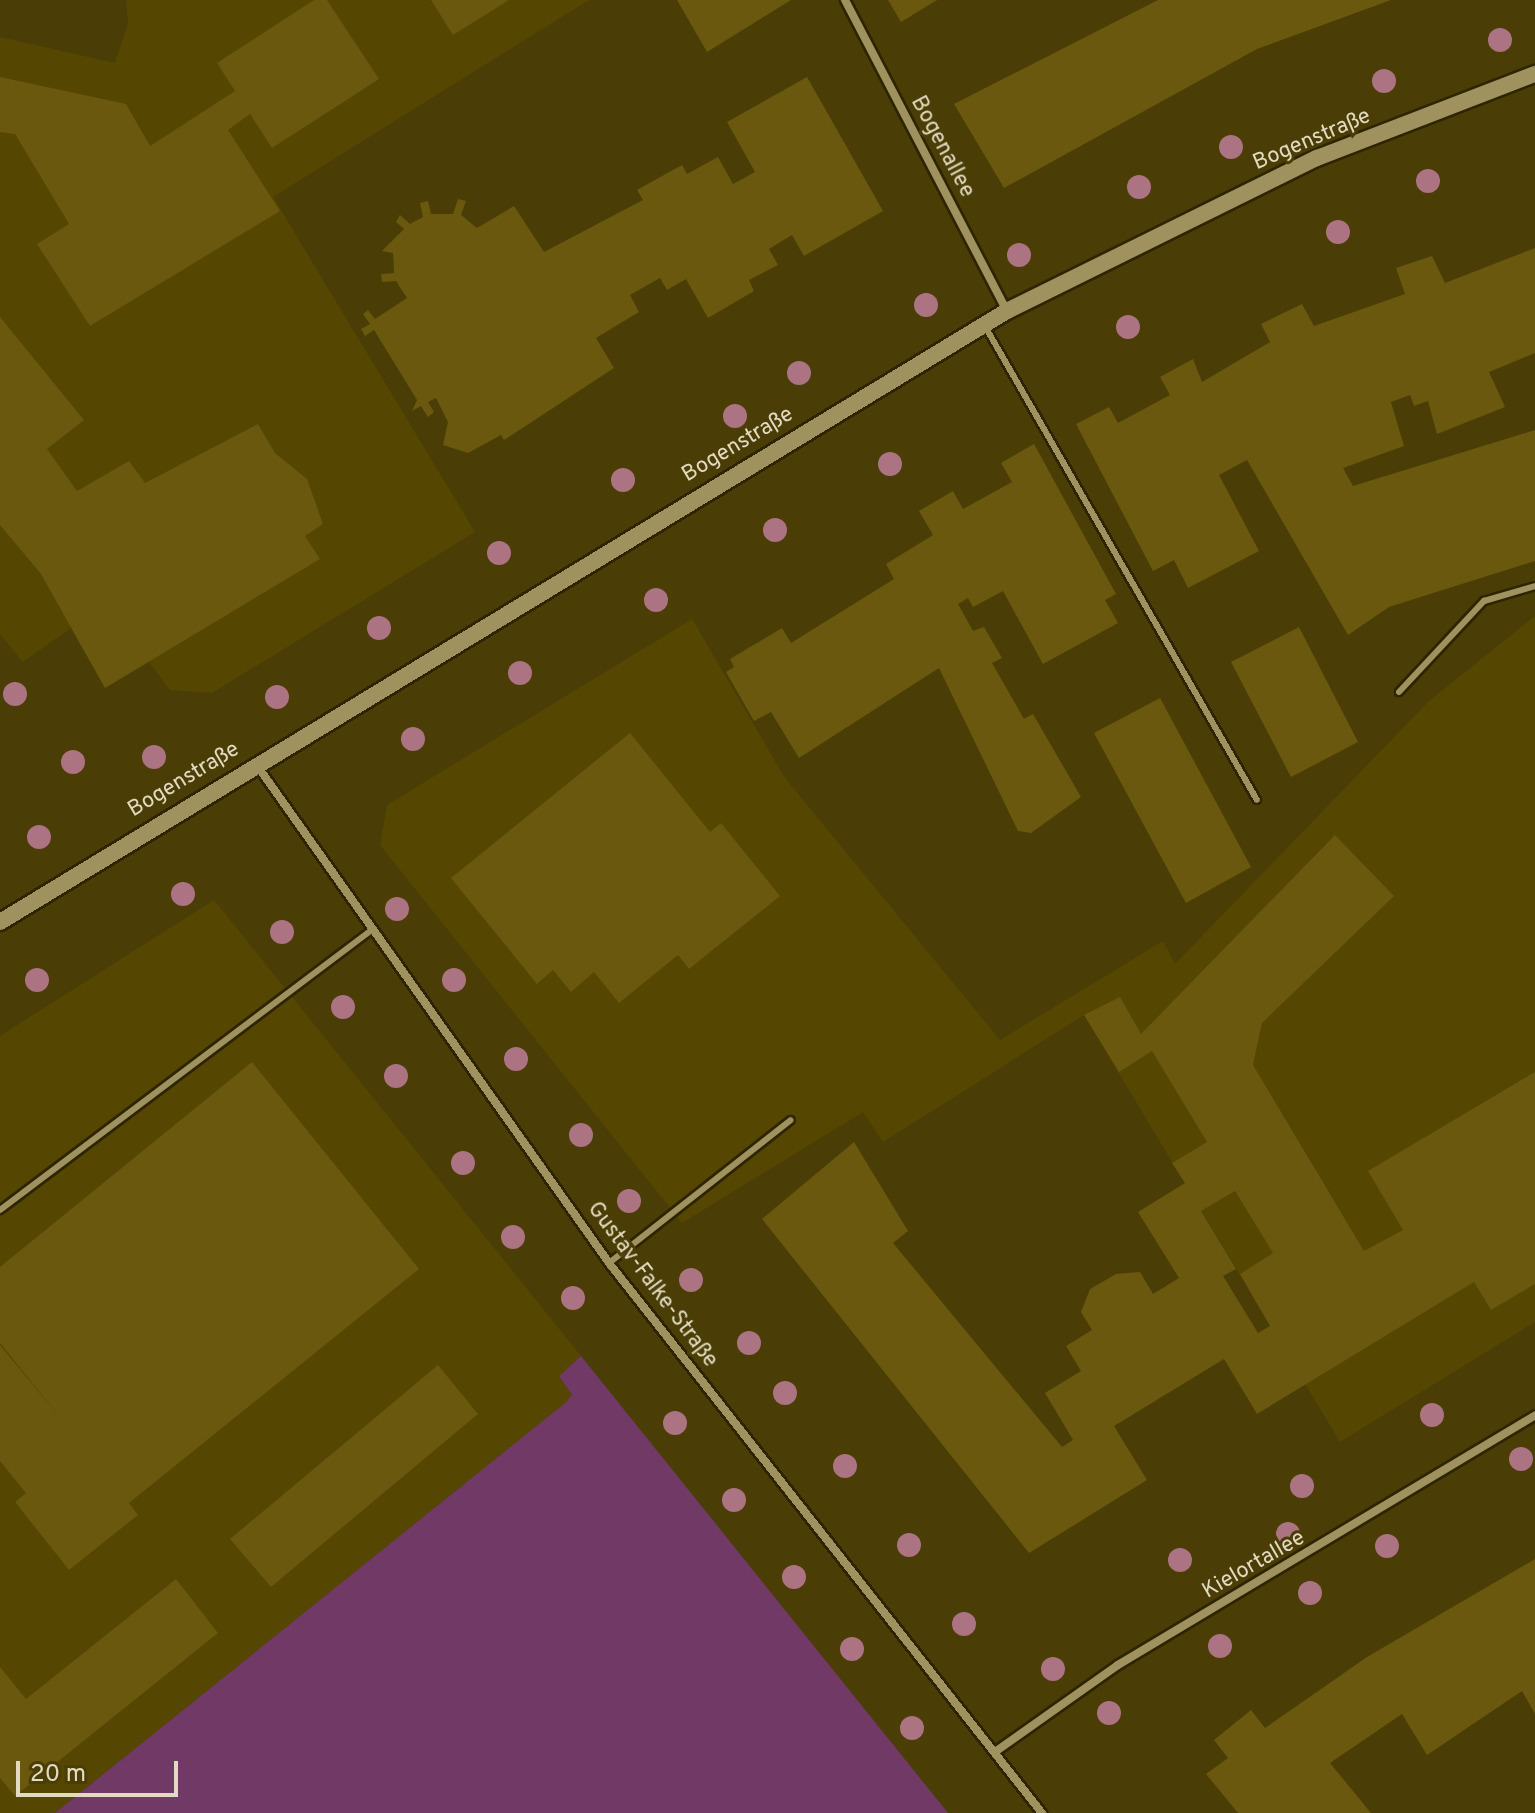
<!DOCTYPE html>
<html>
<head>
<meta charset="utf-8">
<style>
	body { margin:0 }
	#map { position:relative; width:1535px; height:1813px; overflow:hidden; background:#4a3e06; font-family:Overpass,sans-serif }
	div>[style] { position:absolute }
	.built>* { inset:0; background:#554601 }
	.green>* { inset:0; background:#713965 }
	.building>* { inset:0; background:#69580d }
	.roads { filter:drop-shadow(2px 0 #2e2500) drop-shadow(-2px 0 #2e2500) drop-shadow(0 2px #2e2500) drop-shadow(0 -2px #2e2500) }
	.lane>* { height:6px; margin:-3px; padding:0 3px; transform-origin:3px; border-radius:3px; background:#9f925f }
	.street>* { height:8px; margin:-4px; padding:0 4px; transform-origin:4px; border-radius:4px; background:#9f925f }
	.secondary>* { height:16px; margin:-8px; padding:0 8px; transform-origin:8px; border-radius:8px; background:#9f925f }
	.trees>* { width:24px; height:24px; margin:-12px; border-radius:50%; background:#ac7382 }
	span { translate:-50% -50%; white-space:nowrap; text-align:center; line-height:1.15; -webkit-text-stroke:6px #4a3e06; paint-order:stroke }
	.street-label { font-size:22px; color:#e2dbc1 }
	.scale { position:absolute; left:16px; top:1761px; width:162px; height:36px; box-sizing:border-box; border:4px solid #e2dbc1; border-top:0; padding-left:10px; font-size:24px; line-height:28px; white-space:nowrap; color:#e2dbc1; -webkit-text-stroke:6px #4a3e06; paint-order:stroke }
</style>
</head>
<body>
<div id="map">
	<div class="built">
		<i style="clip-path:polygon(126px 0,589px 0,273px 197px,475px 532px,212px 693px,170px 690px,148px 661px,105px 688px,71px 628px,23px 662px,0 634px,0 37px,115px 63px,128px 23px)"></i>
		<i style="clip-path:polygon(1535px 616px,1535px 1322px,1340px 1442px,1084px 1015px,883px 1142px,863px 1112px,682px 1223px,380px 845px,387px 805px,692px 619px,785px 778px,1000px 1040px,1163px 941px,1175px 964px,1429px 701px)"></i>
		<i style="clip-path:polygon(214px 900px,581px 1356px,559px 1376px,572px 1395px,565px 1403px,55px 1813px,0 1813px,0 1036px)"></i>
	</div>
	<div class="green">
		<i style="clip-path:polygon(581px 1356px,948px 1813px,55px 1813px,565px 1403px,572px 1395px,559px 1376px)"></i>
	</div>
	<div class="building">
		<i style="clip-path:polygon(314px 0,327px 0,379px 79px,272px 148px,250px 114px,228px 130px,280px 211px,90px 326px,37px 244px,69px 224px,15px 134px,0 132px,0 77px,126px 104px,150px 146px,235px 91px,217px 63px)"></i>
		<i style="clip-path:polygon(431px 0,509px 0,453px 35px)"></i>
		<i style="clip-path:polygon(677px 0,791px 0,707px 52px)"></i>
		<i style="clip-path:polygon(888px 0,937px 0,901px 22px)"></i>
		<i style="clip-path:polygon(1158px 0,1391px 0,1257px 49px,1004px 188px,954px 104px)"></i>
		<i style="clip-path:polygon(807px 77px,883px 211px,804px 256px,792px 235px,769px 249px,778px 265px,749px 280px,754px 291px,708px 318px,686px 279px,667px 290px,660px 278px,630px 295px,639px 312px,596px 338px,614px 368px,504px 440px,501px 435px,468px 453px,443px 445px,448px 422px,436px 398px,428px 402px,434px 412px,428px 417px,421px 406px,412px 411px,417px 400px,374px 330px,365px 336px,361px 329px,370px 324px,363px 314px,368px 310px,375px 319px,407px 298px,396px 281px,382px 282px,381px 274px,394px 273px,393px 253px,382px 251px,404px 229px,396px 222px,400px 215px,410px 224px,423px 217px,420px 203px,428px 201px,431px 214px,453px 214px,458px 199px,466px 201px,461px 215px,477px 228px,514px 206px,544px 252px,643px 200px,637px 190px,682px 165px,687px 174px,718px 157px,733px 184px,755px 172px,727px 122px)"></i>
		<i style="clip-path:polygon(1535px 248px,1535px 353px,1489px 372px,1505px 407px,1437px 434px,1428px 401px,1414px 406px,1410px 395px,1391px 402px,1404px 446px,1343px 468px,1353px 486px,1535px 430px,1535px 561px,1389px 607px,1348px 635px,1247px 460px,1219px 475px,1259px 551px,1188px 588px,1174px 560px,1153px 571px,1076px 424px,1109px 407px,1118px 423px,1170px 395px,1160px 377px,1193px 359px,1202px 382px,1270px 342px,1261px 324px,1302px 304px,1314px 326px,1405px 294px,1396px 268px,1432px 256px,1445px 283px)"></i>
		<i style="clip-path:polygon(0 317px,84px 420px,47px 449px,77px 491px,129px 461px,145px 483px,258px 424px,275px 453px,307px 479px,323px 524px,305px 536px,320px 559px,105px 688px,41px 574px,0 525px)"></i>
		<i style="clip-path:polygon(1034px 444px,1116px 594px,1105px 600px,1118px 623px,1043px 664px,1003px 591px,973px 607px,968px 598px,958px 604px,973px 631px,984px 627px,1002px 658px,992px 663px,1024px 719px,1033px 714px,1081px 797px,1031px 833px,1018px 831px,939px 668px,799px 758px,771px 712px,754px 721px,726px 672px,734px 667px,730px 659px,782px 628px,791px 643px,894px 579px,886px 564px,933px 535px,919px 511px,953px 491px,963px 509px,1012px 482px,1001px 463px)"></i>
		<i style="clip-path:polygon(1299px 627px,1358px 742px,1291px 777px,1231px 662px)"></i>
		<i style="clip-path:polygon(1160px 698px,1251px 867px,1186px 903px,1094px 733px)"></i>
		<i style="clip-path:polygon(630px 733px,710px 832px,721px 823px,780px 896px,689px 969px,678px 955px,619px 1003px,594px 972px,571px 992px,553px 970px,537px 984px,451px 878px)"></i>
		<i style="clip-path:polygon(evenodd,1335px 835px,1394px 896px,1262px 1023px,1253px 1065px,1364px 1251px,1403px 1230px,1368px 1171px,1535px 1072px,1535px 1284px,1491px 1310px,1474px 1282px,1257px 1414px,1224px 1359px,1114px 1426px,1147px 1480px,1029px 1553px,762px 1219px,854px 1142px,908px 1231px,893px 1243px,1062px 1447px,1073px 1440px,1045px 1393px,1081px 1371px,1066px 1346px,1092px 1330px,1081px 1312px,1090px 1289px,1116px 1274px,1140px 1272px,1153px 1294px,1179px 1278px,1138px 1212px,1185px 1183px,1172px 1163px,1207px 1142px,1152px 1051px,1119px 1072px,1084px 1015px,1120px 997px,1141px 1034px,1335px 835px,1235px 1191px,1273px 1253px,1240px 1274px,1270px 1326px,1258px 1333px,1223px 1276px,1236px 1269px,1201px 1211px,1235px 1191px)"></i>
		<i style="clip-path:polygon(252px 1062px,419px 1269px,129px 1503px,138px 1515px,69px 1570px,15px 1502px,26px 1493px,0 1461px,0 1345px,62px 1420px,0 1343px,0 1267px)"></i>
		<i style="clip-path:polygon(438px 1365px,478px 1414px,271px 1587px,230px 1539px)"></i>
		<i style="clip-path:polygon(1535px 1559px,1535px 1714px,1522px 1691px,1427px 1755px,1402px 1714px,1330px 1763px,1371px 1813px,1238px 1813px,1206px 1774px,1228px 1758px,1214px 1740px,1251px 1710px,1265px 1728px,1367px 1657px)"></i>
		<i style="clip-path:polygon(176px 1579px,218px 1633px,15px 1796px,0 1778px,0 1667px,26px 1699px)"></i>
	</div>
	<div class="roads">
		<div class="lane">
			<i style="left:986px;top:328px;width:544px;rotate:60.14deg"></i>
			<i style="left:1399px;top:692px;width:125px;rotate:-47deg"></i>
			<i style="left:1484px;top:601px;width:53px;rotate:-16.4deg"></i>
			<i style="left:0;top:1210px;width:465px;rotate:-37deg"></i>
			<i style="left:609px;top:1263px;width:231px;rotate:-38.2deg"></i>
		</div>
		<div class="street">
			<i style="left:845px;top:0;width:351px;rotate:62.5deg"></i>
			<i style="left:256px;top:764px;width:611px;rotate:54.72deg"></i>
			<i style="left:609px;top:1263px;width:700px;rotate:51.79deg"></i>
			<i style="left:995px;top:1752px;width:151px;rotate:-35.3deg"></i>
			<i style="left:1118px;top:1665px;width:486px;rotate:-30.9deg"></i>
		</div>
		<div class="secondary">
			<i style="left:0;top:922px;width:1178px;rotate:-31.25deg"></i>
			<i style="left:1007px;top:311px;width:346px;rotate:-26.3deg"></i>
			<i style="left:1317px;top:158px;width:234px;rotate:-21.1deg"></i>
		</div>
	</div>
	<div class="trees">
		<i style="left:1500px;top:40px"></i>
		<i style="left:1384px;top:81px"></i>
		<i style="left:1231px;top:147px"></i>
		<i style="left:1428px;top:181px"></i>
		<i style="left:1139px;top:187px"></i>
		<i style="left:1338px;top:232px"></i>
		<i style="left:1019px;top:255px"></i>
		<i style="left:926px;top:305px"></i>
		<i style="left:1128px;top:327px"></i>
		<i style="left:799px;top:373px"></i>
		<i style="left:735px;top:416px"></i>
		<i style="left:890px;top:464px"></i>
		<i style="left:623px;top:480px"></i>
		<i style="left:775px;top:530px"></i>
		<i style="left:499px;top:553px"></i>
		<i style="left:656px;top:600px"></i>
		<i style="left:379px;top:628px"></i>
		<i style="left:520px;top:673px"></i>
		<i style="left:15px;top:694px"></i>
		<i style="left:277px;top:697px"></i>
		<i style="left:413px;top:739px"></i>
		<i style="left:154px;top:757px"></i>
		<i style="left:73px;top:762px"></i>
		<i style="left:39px;top:837px"></i>
		<i style="left:183px;top:894px"></i>
		<i style="left:397px;top:909px"></i>
		<i style="left:282px;top:932px"></i>
		<i style="left:37px;top:980px"></i>
		<i style="left:454px;top:980px"></i>
		<i style="left:343px;top:1007px"></i>
		<i style="left:516px;top:1059px"></i>
		<i style="left:396px;top:1076px"></i>
		<i style="left:581px;top:1135px"></i>
		<i style="left:463px;top:1163px"></i>
		<i style="left:629px;top:1201px"></i>
		<i style="left:513px;top:1237px"></i>
		<i style="left:691px;top:1280px"></i>
		<i style="left:573px;top:1298px"></i>
		<i style="left:749px;top:1343px"></i>
		<i style="left:785px;top:1393px"></i>
		<i style="left:1432px;top:1415px"></i>
		<i style="left:675px;top:1423px"></i>
		<i style="left:1521px;top:1459px"></i>
		<i style="left:845px;top:1466px"></i>
		<i style="left:1302px;top:1486px"></i>
		<i style="left:734px;top:1500px"></i>
		<i style="left:1288px;top:1534px"></i>
		<i style="left:909px;top:1545px"></i>
		<i style="left:1387px;top:1546px"></i>
		<i style="left:1180px;top:1560px"></i>
		<i style="left:794px;top:1577px"></i>
		<i style="left:1310px;top:1593px"></i>
		<i style="left:964px;top:1624px"></i>
		<i style="left:1220px;top:1646px"></i>
		<i style="left:852px;top:1649px"></i>
		<i style="left:1053px;top:1669px"></i>
		<i style="left:1109px;top:1713px"></i>
		<i style="left:912px;top:1728px"></i>
	</div>
	<div class="street-label">
		<span style="left:1312px;top:140px;rotate:-23deg">Bogenstraße</span>
		<span style="left:942px;top:147px;rotate:62deg">Bogenallee</span>
		<span style="left:738px;top:445px;rotate:-31deg">Bogenstraße</span>
		<span style="left:184px;top:780px;rotate:-31deg">Bogenstraße</span>
		<span style="left:652px;top:1285px;rotate:53deg">Gustav-Falke-Straße</span>
		<span style="left:1254px;top:1565px;rotate:-30deg">Kielortallee</span>
	</div>
	<div class="scale">20 m</div>
</div>
</body>
</html>
